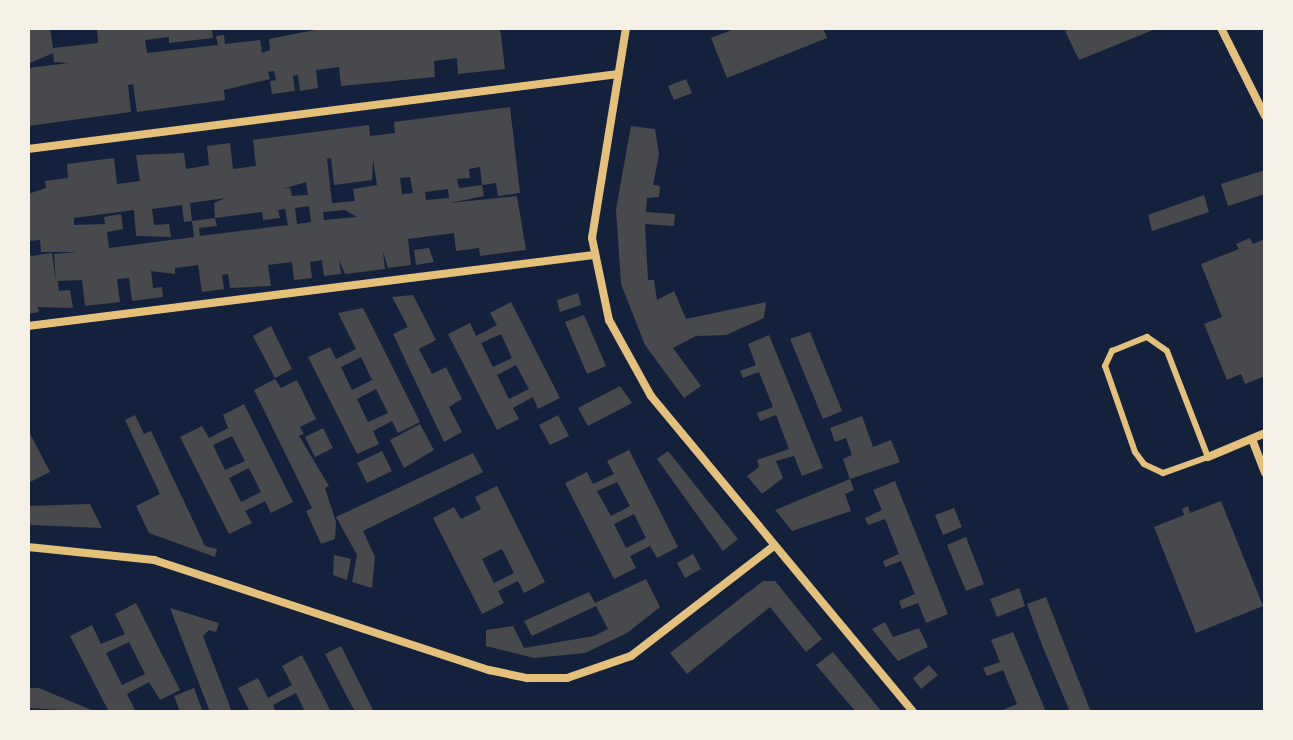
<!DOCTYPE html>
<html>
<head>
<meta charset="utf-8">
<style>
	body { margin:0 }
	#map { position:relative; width:1293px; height:740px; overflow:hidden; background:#14213d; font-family:Lato,sans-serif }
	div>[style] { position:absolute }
	.building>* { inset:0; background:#48494c }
	.service>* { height:6px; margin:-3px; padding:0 3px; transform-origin:3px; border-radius:3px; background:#e5c07b }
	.minor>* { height:8px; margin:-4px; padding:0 4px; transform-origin:4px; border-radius:4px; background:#e5c07b }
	span { translate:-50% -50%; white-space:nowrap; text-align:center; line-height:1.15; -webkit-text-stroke:7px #f6f1e7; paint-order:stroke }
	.frame { position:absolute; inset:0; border:30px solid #f6f1e7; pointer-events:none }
</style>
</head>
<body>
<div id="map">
	<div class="building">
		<i style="clip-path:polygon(28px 28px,50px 28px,53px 48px,98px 43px,97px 28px,212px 28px,213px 38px,169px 43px,169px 37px,145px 40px,147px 53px,218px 45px,216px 36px,224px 35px,225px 44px,260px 40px,262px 53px,270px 50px,269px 39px,315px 30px,500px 28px,505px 69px,458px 74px,457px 58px,434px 61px,435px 77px,341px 86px,339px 67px,316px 70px,318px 88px,300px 91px,298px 75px,293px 76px,295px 91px,272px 94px,270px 81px,276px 80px,274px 71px,268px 72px,270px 79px,224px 90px,225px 100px,137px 112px,133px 84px,128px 85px,131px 112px,28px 126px,28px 68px,69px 63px,54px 62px,53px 53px,28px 64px)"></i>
		<i style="clip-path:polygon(737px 28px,823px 28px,827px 38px,727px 78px,711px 38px)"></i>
		<i style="clip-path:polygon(1073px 28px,1158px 28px,1079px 60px,1065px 31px)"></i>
		<i style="clip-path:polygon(686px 79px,692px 93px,674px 100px,668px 86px)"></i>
		<i style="clip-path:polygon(evenodd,510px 107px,520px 193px,498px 196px,496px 183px,482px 185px,480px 167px,469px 169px,470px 178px,457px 179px,459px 188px,482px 185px,484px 196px,450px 203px,517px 196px,526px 250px,480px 256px,479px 248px,456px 251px,454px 233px,408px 239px,411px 265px,388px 268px,383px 252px,385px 269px,345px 274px,339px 260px,341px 274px,324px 276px,322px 260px,310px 262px,312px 278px,294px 280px,292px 262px,268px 265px,271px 286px,230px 288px,228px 274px,222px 275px,224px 289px,202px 292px,198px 265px,175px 268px,175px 274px,151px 271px,153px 288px,162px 287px,163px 297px,132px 301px,129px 278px,117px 279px,120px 302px,85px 306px,82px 280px,58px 281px,59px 291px,70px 290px,73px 308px,38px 307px,39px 312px,28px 314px,28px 245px,31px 256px,52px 253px,56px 282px,54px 254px,78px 252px,41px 252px,40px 240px,28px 241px,28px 194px,46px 188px,45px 181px,68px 178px,67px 164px,114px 158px,117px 184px,140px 181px,136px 155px,184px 153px,186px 169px,209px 165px,207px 146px,230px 143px,233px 169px,256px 166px,253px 140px,369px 125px,370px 136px,395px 133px,394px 122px,510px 107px,331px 158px,334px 185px,372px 180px,373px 159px,377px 185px,353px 189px,355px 201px,332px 203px,327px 159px,331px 158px,510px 107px,410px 177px,413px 193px,402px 194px,400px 178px,410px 177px,510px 107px,306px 182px,308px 195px,292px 196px,290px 188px,283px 189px,306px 182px,510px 107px,448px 189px,449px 198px,426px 200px,425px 192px,448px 189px,510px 107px,226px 198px,214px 203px,215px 218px,192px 221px,194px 237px,109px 248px,107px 232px,123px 229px,121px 214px,104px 217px,105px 224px,74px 225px,74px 218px,134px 210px,136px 236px,171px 237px,169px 224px,154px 225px,152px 209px,182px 205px,184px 222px,192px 221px,190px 203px,226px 198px,510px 107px,309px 206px,311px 222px,297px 224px,295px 208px,309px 206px,510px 107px,285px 209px,288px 225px,200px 236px,199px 228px,217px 226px,215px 218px,262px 212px,263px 220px,280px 218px,278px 210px,285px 209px,510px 107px,345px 210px,357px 217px,324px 220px,323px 212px,345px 210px)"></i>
		<i style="clip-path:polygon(631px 126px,655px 129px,659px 154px,653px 185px,660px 186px,659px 197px,647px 198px,646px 212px,675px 214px,674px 226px,645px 224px,648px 280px,654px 280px,657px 300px,674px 291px,686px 319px,766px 302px,764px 318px,726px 335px,696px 336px,673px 348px,701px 386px,684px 398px,645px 345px,621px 284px,616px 209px)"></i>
		<i style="clip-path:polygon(1265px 170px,1265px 194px,1228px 206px,1221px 184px)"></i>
		<i style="clip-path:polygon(1204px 195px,1209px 212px,1152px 231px,1148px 215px)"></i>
		<i style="clip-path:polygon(1250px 238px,1253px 244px,1265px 239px,1265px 376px,1245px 384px,1241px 374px,1227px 380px,1204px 324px,1222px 317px,1201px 264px,1239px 249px,1236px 244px)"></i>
		<i style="clip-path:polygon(429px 248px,434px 262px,416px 265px,414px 250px)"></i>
		<i style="clip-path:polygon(578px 293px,581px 305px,560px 312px,557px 300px)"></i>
		<i style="clip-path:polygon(413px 295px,436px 340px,419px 349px,432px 374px,446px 367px,462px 399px,449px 407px,462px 432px,444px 442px,393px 334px,408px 327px,392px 297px)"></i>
		<i style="clip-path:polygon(evenodd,511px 302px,560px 398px,538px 409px,533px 397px,513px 408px,519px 419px,497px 430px,448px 334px,470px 323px,476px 336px,497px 325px,490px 313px,511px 302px,501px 334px,512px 358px,493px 367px,481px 343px,501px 334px,511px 302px,516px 365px,529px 389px,509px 399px,497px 375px,516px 365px)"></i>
		<i style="clip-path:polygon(evenodd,363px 308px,420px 422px,398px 433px,392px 421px,373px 431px,379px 444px,357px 454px,308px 357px,330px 347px,336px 359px,356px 349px,338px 313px,363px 308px,361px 357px,372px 380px,352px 390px,341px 367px,361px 357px,363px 308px,376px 389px,388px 413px,368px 422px,357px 399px,376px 389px)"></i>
		<i style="clip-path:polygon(584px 315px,606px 366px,587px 374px,565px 322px)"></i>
		<i style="clip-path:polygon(271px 326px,292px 369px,275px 378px,253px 336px)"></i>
		<i style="clip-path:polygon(810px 332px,842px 411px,823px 419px,790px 339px)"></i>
		<i style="clip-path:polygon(769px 335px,823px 468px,802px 476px,794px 456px,776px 461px,783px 478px,762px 494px,747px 476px,759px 467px,757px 460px,789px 449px,776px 415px,760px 421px,757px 413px,773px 407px,759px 372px,743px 378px,740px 371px,756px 365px,748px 344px)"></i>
		<i style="clip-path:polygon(275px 379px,281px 388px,297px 380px,316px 419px,300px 427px,304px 434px,299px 436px,329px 486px,325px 488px,336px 522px,335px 539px,321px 544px,306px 511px,312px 508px,254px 390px)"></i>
		<i style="clip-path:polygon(620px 386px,632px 403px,588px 426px,578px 408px)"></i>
		<i style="clip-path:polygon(evenodd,244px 404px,293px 502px,271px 513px,265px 501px,245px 511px,252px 523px,229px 534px,180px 437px,202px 426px,209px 438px,228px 428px,223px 415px,244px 404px,232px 436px,245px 461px,225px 470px,213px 445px,232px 436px,244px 404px,249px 468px,261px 492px,241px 502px,229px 478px,249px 468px)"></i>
		<i style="clip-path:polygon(135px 415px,144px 434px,151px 431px,205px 546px,217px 549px,215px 557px,149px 533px,136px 506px,160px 494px,125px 420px)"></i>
		<i style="clip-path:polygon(558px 415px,569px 436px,550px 445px,539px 425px)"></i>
		<i style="clip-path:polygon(862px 416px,873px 447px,891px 440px,900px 462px,850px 479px,854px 490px,845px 494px,851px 511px,792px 531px,775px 510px,850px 479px,843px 459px,852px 455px,846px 438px,835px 442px,830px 428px)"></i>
		<i style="clip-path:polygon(420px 424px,434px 450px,404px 468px,390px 440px)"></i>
		<i style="clip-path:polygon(323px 428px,333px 448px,315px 457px,305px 437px)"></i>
		<i style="clip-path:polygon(28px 430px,50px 472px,28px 483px)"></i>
		<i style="clip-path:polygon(evenodd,629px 450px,678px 547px,657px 558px,650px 546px,630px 556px,636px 568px,614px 579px,565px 483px,587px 472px,593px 484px,614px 474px,607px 461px,629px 450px,617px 482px,630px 506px,611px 516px,597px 491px,617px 482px,629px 450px,634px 514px,646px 538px,626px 548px,614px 524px,634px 514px)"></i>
		<i style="clip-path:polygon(382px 451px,392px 471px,367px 483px,357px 463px)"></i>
		<i style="clip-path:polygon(668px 451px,738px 539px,723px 551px,657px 459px)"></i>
		<i style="clip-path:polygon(473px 453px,483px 472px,363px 531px,375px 557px,372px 588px,352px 582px,357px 555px,336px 517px)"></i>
		<i style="clip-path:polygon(895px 481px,948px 614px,926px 623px,918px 603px,902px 609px,899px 601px,915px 594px,901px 561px,885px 567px,883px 561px,899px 554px,885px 519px,868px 525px,865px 518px,882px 510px,873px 490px)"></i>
		<i style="clip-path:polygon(evenodd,497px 486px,545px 582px,524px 593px,518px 581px,498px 591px,504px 603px,482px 614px,433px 518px,454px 507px,461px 519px,481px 509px,475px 497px,497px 486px,502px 549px,514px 573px,494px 583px,482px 559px,502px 549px)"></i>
		<i style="clip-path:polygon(1221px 501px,1263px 606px,1196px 633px,1154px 527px,1184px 515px,1182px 509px,1188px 506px,1190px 513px)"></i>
		<i style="clip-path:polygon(90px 504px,102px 528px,31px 525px,28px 518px,28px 506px)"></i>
		<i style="clip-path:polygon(954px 508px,962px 527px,943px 535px,935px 515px)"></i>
		<i style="clip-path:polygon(966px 537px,984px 584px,966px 591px,947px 545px)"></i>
		<i style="clip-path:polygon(693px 554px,701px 569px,685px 578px,677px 563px)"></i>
		<i style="clip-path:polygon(334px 555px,351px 559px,347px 580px,333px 575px)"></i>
		<i style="clip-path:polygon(646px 579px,660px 607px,627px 633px,585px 653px,534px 658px,486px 646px,486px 630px,513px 626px,524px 648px,594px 636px,608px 629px,596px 606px,532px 636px,524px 621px,589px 592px,595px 603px)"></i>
		<i style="clip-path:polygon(763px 581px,775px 581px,822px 639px,806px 652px,770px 607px,687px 674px,670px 653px)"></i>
		<i style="clip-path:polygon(1019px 588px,1025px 606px,997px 617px,990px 599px)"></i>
		<i style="clip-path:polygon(1046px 597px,1091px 712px,1070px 712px,1042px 645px,1027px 604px)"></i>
		<i style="clip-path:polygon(evenodd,136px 603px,180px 690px,160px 700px,149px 682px,127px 694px,136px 712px,109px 712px,70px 636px,92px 625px,101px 644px,125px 634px,115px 614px,136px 603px,129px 642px,145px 674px,122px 685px,106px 653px,129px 642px)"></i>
		<i style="clip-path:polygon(170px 608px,219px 623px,216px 632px,209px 630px,203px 636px,232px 712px,210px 712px)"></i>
		<i style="clip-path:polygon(885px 622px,893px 637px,919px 628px,928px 647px,898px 661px,872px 629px)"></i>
		<i style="clip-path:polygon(1013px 632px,1046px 712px,998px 712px,1017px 704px,1003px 670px,987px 676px,983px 668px,1000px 662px,991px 640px)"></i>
		<i style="clip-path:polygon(341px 646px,374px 712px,355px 712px,325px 654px)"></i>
		<i style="clip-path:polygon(833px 652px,882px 712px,856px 712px,816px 665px)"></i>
		<i style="clip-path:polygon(302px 655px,331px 712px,305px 712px,296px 693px,273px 705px,276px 712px,250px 712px,238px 688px,258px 678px,268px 698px,292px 685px,282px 666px)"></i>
		<i style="clip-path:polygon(929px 665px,938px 675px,921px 689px,913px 678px)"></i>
		<i style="clip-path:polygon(28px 688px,39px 688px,96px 712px,28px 708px)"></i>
		<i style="clip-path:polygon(194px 688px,203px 712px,180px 712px,174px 696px)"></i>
	</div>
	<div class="service">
		<i style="left:1147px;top:337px;width:24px;rotate:35deg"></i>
		<i style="left:1167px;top:351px;width:114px;rotate:68.9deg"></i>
		<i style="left:1208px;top:457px;width:48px;rotate:160.4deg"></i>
		<i style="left:1163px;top:473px;width:21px;rotate:-155deg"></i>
		<i style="left:1144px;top:464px;width:15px;rotate:-127deg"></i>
		<i style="left:1135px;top:452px;width:91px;rotate:-109.2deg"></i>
		<i style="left:1105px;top:366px;width:17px;rotate:-65deg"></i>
		<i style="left:1112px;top:351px;width:38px;rotate:-22deg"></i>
	</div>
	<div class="minor">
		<i style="left:626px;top:28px;width:213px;rotate:99.2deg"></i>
		<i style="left:592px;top:238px;width:84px;rotate:78.3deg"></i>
		<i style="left:609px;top:320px;width:87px;rotate:61.1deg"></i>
		<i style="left:651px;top:396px;width:410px;rotate:50.3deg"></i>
		<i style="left:1221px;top:28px;width:98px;rotate:63.4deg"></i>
		<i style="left:28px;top:149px;width:595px;rotate:-7.24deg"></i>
		<i style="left:28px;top:326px;width:570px;rotate:-7.15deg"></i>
		<i style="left:1252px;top:439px;width:36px;rotate:69deg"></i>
		<i style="left:1208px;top:457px;width:62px;rotate:-22.8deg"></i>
		<i style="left:28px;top:547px;width:127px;rotate:5.9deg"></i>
		<i style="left:154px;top:560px;width:353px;rotate:18.2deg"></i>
		<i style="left:489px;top:670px;width:39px;rotate:12deg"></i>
		<i style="left:527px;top:678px;width:40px"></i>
		<i style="left:567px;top:678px;width:68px;rotate:-19deg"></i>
		<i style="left:631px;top:656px;width:180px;rotate:-37.6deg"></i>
	</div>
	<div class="frame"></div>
</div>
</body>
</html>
